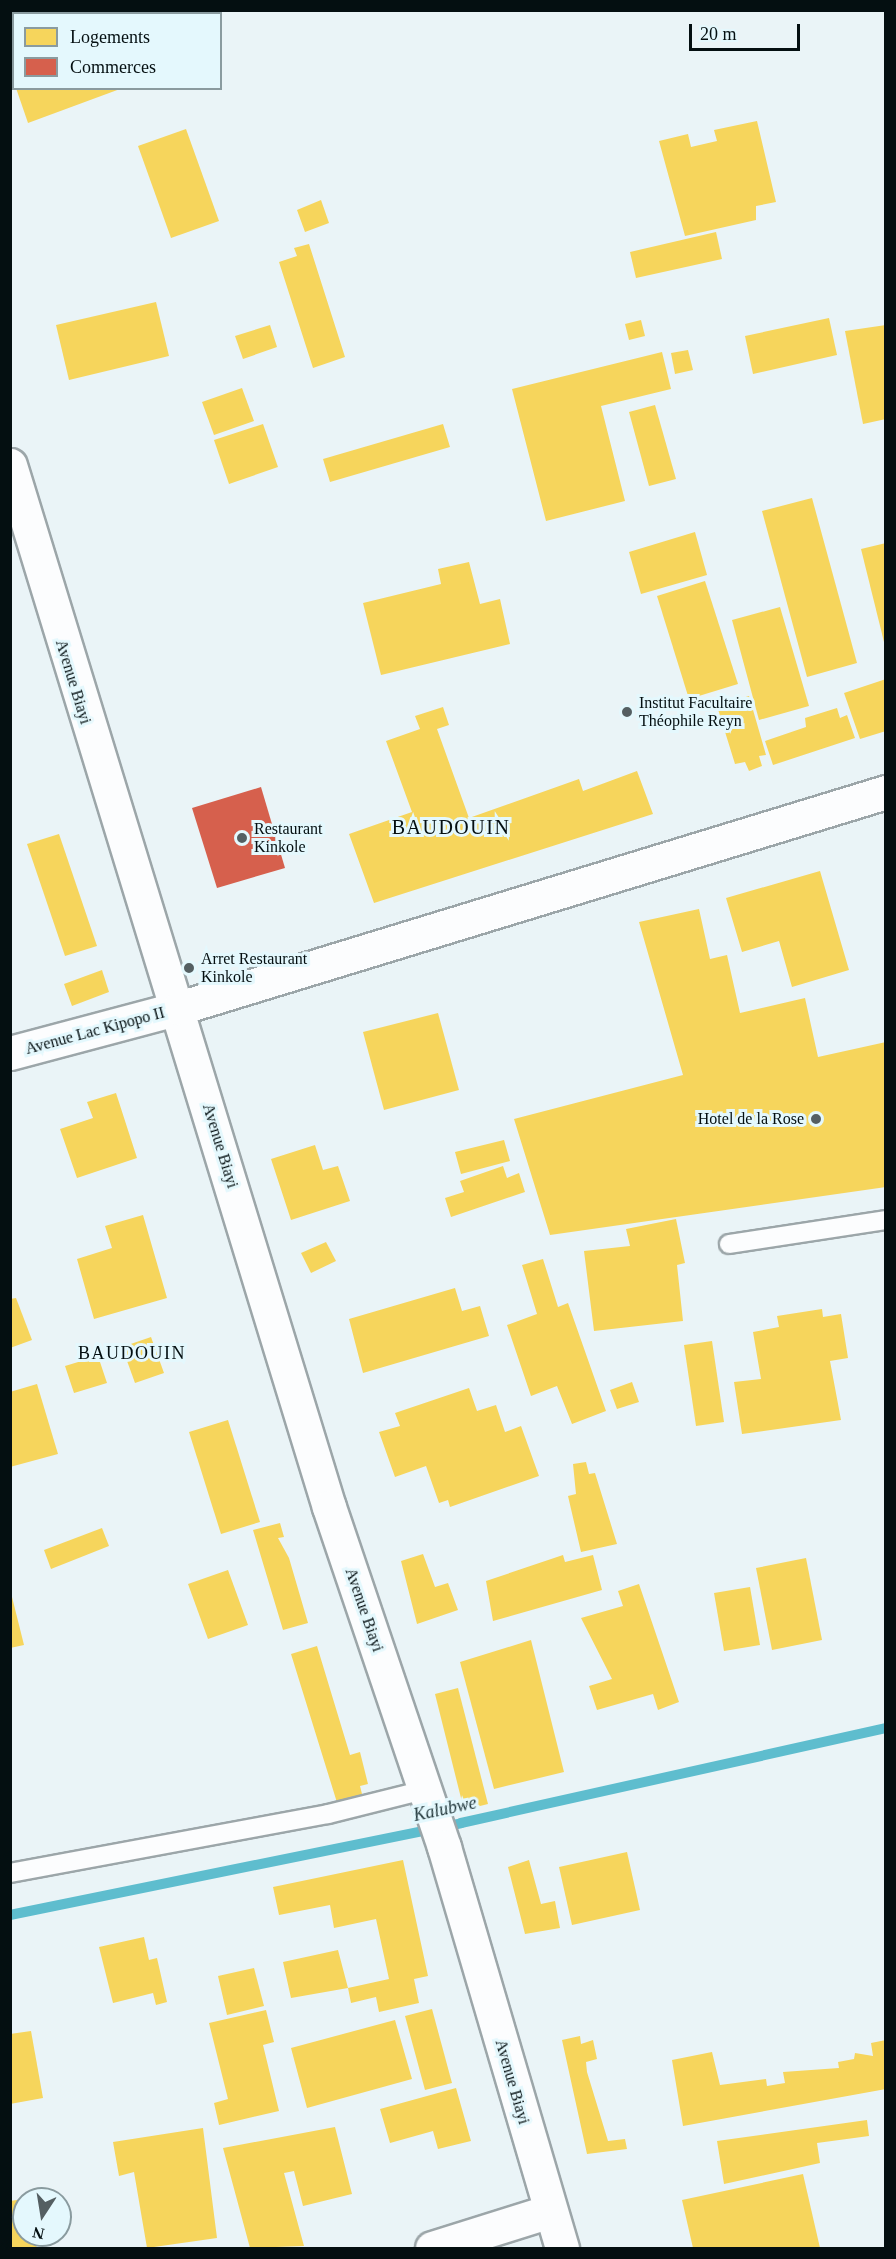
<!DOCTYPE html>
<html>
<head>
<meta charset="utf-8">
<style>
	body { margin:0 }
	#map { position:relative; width:896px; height:2259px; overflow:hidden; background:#eaf4f7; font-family:Georgia,serif }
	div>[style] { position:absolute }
	.homes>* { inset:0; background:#f6d55c }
	.shops>* { inset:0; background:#d6604d }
	.stream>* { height:10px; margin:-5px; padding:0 5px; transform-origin:5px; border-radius:5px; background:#5ebdce }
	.roads { filter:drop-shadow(2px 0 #9ca6a9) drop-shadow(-2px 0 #9ca6a9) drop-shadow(0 2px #9ca6a9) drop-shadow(0 -2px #9ca6a9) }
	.lane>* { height:18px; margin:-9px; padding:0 9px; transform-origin:9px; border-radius:9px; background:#fcfdfe }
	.street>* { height:33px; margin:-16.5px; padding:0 16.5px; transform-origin:16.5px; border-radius:16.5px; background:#fcfdfe }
	.secondary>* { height:33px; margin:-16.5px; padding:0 16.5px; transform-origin:16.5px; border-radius:16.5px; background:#fcfdfe }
	.dots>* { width:16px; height:16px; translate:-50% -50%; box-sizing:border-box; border:3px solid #e4f8fd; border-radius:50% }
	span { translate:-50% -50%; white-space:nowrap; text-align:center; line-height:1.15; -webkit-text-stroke:6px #e4f8fd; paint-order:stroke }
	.street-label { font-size:16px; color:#040f11 }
	.poi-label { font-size:16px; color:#040f11 }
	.left { translate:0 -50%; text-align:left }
	.right { translate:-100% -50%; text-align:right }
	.neighbourhood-label { font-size:18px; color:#040f11; letter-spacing:1.5px }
	.water-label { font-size:18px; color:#1e3337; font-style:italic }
	.quarter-label { font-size:20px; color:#040f11; letter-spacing:1.5px }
	.frame { position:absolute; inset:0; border:12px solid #040f11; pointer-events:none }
	.legend { position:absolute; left:12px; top:12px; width:210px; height:78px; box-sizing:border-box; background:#e4f8fd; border:2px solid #8a9b9f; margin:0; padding:8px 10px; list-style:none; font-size:18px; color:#040f11 }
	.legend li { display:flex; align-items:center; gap:12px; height:30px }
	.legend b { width:30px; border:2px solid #8a9b9f }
	.north { position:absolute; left:12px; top:2187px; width:60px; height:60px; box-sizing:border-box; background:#e4f8fd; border:2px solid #8a9b9f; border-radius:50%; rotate:192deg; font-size:16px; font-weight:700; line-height:24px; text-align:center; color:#040f11 }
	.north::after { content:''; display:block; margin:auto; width:21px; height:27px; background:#545f62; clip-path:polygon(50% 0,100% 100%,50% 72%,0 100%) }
	.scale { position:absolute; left:689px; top:24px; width:111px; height:27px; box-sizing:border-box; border:3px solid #040f11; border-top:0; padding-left:8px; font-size:18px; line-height:21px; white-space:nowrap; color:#040f11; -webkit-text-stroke:4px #e4f8fd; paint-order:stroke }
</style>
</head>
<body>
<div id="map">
	<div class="homes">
		<i style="clip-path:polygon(14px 57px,14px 82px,13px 82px,10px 58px)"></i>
		<i style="clip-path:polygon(16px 88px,120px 88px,120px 89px,28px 123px)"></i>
		<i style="clip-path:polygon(757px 121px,776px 202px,756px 206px,756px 220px,685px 236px,659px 141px,688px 134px,691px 147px,717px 141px,714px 130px)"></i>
		<i style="clip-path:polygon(186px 129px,219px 221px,171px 238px,138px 146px)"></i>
		<i style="clip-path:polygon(321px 200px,329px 223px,305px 232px,297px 210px)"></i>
		<i style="clip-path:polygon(716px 232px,722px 259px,636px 278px,630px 252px)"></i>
		<i style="clip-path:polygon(309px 244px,345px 357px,313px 368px,279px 262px,297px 256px,294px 248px)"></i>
		<i style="clip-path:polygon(156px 302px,169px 356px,69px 380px,56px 325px)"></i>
		<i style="clip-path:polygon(829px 318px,837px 355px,753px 374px,745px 336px)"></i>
		<i style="clip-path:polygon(641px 320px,645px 336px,629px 340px,625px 324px)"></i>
		<i style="clip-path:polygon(270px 325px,277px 347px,243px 359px,235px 336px)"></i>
		<i style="clip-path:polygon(886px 325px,886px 419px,863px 424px,845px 331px)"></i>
		<i style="clip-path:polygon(688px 350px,693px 370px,675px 374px,671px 353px)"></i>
		<i style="clip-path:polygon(662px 352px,671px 389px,601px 406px,625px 501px,546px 521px,512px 389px)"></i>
		<i style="clip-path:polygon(242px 388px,254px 421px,214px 435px,202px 402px)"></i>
		<i style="clip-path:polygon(655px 405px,676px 479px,649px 486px,629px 412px)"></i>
		<i style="clip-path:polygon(263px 424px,278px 467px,229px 484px,214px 440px)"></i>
		<i style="clip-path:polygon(443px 424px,450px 447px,330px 482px,323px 459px)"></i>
		<i style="clip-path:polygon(812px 498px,857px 663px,807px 677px,762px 511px)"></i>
		<i style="clip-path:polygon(695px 532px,707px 575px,641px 594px,629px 552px)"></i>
		<i style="clip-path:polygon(886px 543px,886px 646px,885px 646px,861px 549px)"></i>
		<i style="clip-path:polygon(469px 562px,480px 604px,500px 599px,510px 644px,381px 675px,363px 603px,441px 584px,438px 569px)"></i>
		<i style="clip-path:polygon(705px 581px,738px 684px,689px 699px,657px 596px)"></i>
		<i style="clip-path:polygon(780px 607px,809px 706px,759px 720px,732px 620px)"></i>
		<i style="clip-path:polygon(886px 679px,886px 731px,860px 739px,844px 693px)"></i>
		<i style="clip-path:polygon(749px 696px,766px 755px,759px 756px,762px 766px,749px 771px,745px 762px,735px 764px,717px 706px)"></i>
		<i style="clip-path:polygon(443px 707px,449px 725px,437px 729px,469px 818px,579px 779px,583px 791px,637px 771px,653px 814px,374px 903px,349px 834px,412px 812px,386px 741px,420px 729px,415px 716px)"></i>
		<i style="clip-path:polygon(837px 708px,840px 718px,847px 715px,855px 738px,773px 765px,765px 741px,806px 727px,805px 718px)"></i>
		<i style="clip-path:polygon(59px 834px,97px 946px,65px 956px,27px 844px)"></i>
		<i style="clip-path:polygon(820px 871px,849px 970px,792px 987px,779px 941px,742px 952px,726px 898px)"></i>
		<i style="clip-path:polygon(699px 909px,710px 959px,727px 955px,740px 1013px,805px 998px,818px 1057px,886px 1042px,886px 1187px,550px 1235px,514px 1119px,683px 1075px,639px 922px)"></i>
		<i style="clip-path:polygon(102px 970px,109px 992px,72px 1006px,64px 984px)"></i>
		<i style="clip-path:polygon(438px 1013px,459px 1090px,384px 1110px,363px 1032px)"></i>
		<i style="clip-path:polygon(116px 1093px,137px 1158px,77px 1178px,60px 1129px,93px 1118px,87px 1102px)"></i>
		<i style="clip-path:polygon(504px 1140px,510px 1161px,461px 1174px,455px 1152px)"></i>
		<i style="clip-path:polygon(315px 1145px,323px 1170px,338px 1166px,350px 1201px,291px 1220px,271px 1159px)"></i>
		<i style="clip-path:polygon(503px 1166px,507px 1178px,519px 1173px,525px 1192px,451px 1217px,445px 1198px,464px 1192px,460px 1181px)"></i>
		<i style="clip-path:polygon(143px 1215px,167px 1298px,94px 1319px,77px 1259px,112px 1248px,105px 1226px)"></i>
		<i style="clip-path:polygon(676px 1219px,685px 1263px,677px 1265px,683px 1321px,594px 1331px,584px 1251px,630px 1246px,626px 1229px)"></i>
		<i style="clip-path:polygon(326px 1242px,336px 1261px,311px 1273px,301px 1253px)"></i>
		<i style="clip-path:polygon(543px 1259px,558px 1307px,568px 1303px,606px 1411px,572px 1424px,557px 1386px,531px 1396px,507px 1325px,537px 1314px,522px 1265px)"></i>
		<i style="clip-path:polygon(455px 1288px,462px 1311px,480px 1306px,489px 1336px,363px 1373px,349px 1319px)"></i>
		<i style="clip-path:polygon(16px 1298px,32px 1340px,10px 1348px,10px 1299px)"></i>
		<i style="clip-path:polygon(822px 1309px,823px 1317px,841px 1314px,848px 1358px,830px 1361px,841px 1420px,742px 1434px,734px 1382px,761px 1379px,753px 1332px,779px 1327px,777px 1316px)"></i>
		<i style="clip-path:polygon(151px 1337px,164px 1373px,135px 1383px,122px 1347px)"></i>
		<i style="clip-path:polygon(712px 1341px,724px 1422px,696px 1426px,684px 1345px)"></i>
		<i style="clip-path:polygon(98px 1356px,107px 1383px,74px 1393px,65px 1366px)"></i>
		<i style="clip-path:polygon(632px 1382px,639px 1402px,617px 1409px,610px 1390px)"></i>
		<i style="clip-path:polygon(37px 1384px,58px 1454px,10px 1467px,10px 1392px)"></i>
		<i style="clip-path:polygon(469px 1388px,477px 1411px,496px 1405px,505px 1432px,521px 1426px,539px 1476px,450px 1507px,448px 1500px,439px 1503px,426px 1466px,395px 1477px,379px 1432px,400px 1426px,395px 1413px)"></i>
		<i style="clip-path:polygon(228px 1420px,260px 1522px,221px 1534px,189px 1432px)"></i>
		<i style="clip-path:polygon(586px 1462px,589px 1474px,595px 1473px,617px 1544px,581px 1552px,568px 1496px,576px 1494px,573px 1464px)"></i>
		<i style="clip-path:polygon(280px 1523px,284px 1537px,278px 1538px,289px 1558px,308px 1623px,283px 1630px,253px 1530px)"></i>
		<i style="clip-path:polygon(102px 1528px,109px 1546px,51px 1569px,44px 1550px)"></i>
		<i style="clip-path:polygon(423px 1554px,435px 1587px,448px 1583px,458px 1610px,417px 1624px,401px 1561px)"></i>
		<i style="clip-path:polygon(563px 1555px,565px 1562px,593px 1555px,602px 1590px,493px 1621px,486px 1581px)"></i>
		<i style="clip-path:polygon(806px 1558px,822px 1640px,772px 1650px,756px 1568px)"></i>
		<i style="clip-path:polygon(228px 1570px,248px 1625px,208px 1639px,188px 1584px)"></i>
		<i style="clip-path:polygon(639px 1584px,679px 1702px,658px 1710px,653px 1694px,597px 1710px,589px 1686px,612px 1679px,581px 1618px,623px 1606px,618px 1591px)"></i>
		<i style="clip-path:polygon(750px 1587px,760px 1645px,724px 1651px,714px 1593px)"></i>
		<i style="clip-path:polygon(11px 1593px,24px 1645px,10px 1648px,10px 1594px)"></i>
		<i style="clip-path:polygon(531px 1640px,564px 1772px,494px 1789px,460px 1662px)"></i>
		<i style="clip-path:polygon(317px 1646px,350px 1755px,360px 1752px,368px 1784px,360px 1786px,364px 1802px,339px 1809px,291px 1654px)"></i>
		<i style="clip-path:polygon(458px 1688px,488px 1804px,464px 1810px,435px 1694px)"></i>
		<i style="clip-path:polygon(627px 1852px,640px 1910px,572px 1925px,559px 1867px)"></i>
		<i style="clip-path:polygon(403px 1860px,428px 1976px,414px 1979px,419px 2003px,379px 2012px,376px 1997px,351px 2003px,348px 1988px,291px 1998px,283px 1962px,338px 1950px,348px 1988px,389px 1979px,376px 1919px,334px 1928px,330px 1905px,279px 1915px,273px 1887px)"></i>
		<i style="clip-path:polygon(529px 1860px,541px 1904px,555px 1901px,560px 1928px,525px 1934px,508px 1867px)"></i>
		<i style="clip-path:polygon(144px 1937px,149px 1960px,157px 1958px,167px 2002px,156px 2005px,153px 1993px,113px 2003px,99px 1947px)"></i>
		<i style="clip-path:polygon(254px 1968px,264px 2006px,227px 2015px,218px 1976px)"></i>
		<i style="clip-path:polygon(432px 2009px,452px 2083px,425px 2090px,405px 2016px)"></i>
		<i style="clip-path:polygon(266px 2010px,274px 2042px,263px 2045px,279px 2111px,219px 2125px,214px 2103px,228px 2099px,209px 2023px)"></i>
		<i style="clip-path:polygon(395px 2020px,412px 2079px,307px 2108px,291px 2048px)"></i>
		<i style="clip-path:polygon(31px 2031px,43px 2098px,10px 2104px,10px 2034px)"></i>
		<i style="clip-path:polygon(580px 2036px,581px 2044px,593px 2040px,597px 2059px,586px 2062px,587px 2072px,608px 2141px,625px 2139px,627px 2149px,587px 2154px,562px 2040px)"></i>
		<i style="clip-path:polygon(886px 2040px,886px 2089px,683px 2126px,672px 2060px,712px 2052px,720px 2085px,766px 2079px,767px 2086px,785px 2083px,783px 2072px,839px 2068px,838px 2062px,854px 2059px,855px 2053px,873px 2056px,871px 2043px)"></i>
		<i style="clip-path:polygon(456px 2088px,471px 2141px,438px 2149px,433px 2131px,390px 2143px,380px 2109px)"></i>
		<i style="clip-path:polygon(867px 2120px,869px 2136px,817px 2143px,820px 2163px,724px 2184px,717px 2141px)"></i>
		<i style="clip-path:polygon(335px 2127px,352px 2194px,303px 2206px,294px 2171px,284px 2173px,304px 2246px,250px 2248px,223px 2148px)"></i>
		<i style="clip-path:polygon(203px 2128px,217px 2238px,147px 2248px,134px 2172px,119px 2176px,113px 2142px)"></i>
		<i style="clip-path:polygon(803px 2174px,820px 2248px,693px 2248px,682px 2200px)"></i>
		<i style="clip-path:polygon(24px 2199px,24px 2235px,41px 2235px,42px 2241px,35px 2248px,10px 2248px,10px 2201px)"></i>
	</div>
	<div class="shops">
		<i style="clip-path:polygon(261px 787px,285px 868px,217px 888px,192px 808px)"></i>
	</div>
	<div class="stream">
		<i style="left:10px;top:1915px;width:460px;rotate:-11.5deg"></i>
		<i style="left:461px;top:1823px;width:435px;rotate:-12.6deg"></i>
	</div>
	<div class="roads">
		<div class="lane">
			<i style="left:729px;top:1244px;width:159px;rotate:-8.7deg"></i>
			<i style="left:10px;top:1873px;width:323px;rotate:-10.5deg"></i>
			<i style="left:328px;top:1814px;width:99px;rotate:-14deg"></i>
		</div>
		<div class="street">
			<i style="left:10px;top:1053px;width:175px;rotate:-14.9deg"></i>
			<i style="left:432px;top:2248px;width:124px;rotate:-17.4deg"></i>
		</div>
		<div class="secondary">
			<i style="left:10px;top:465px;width:1090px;rotate:72.98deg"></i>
			<i style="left:329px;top:1507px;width:359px;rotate:71.3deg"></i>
			<i style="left:444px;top:1847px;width:418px;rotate:73.6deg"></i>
			<i style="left:179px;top:1008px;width:739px;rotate:-16.99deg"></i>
		</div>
	</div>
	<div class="dots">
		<i style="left:627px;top:712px;background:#545f62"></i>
		<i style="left:242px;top:838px;background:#545f62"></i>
		<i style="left:189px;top:968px;background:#545f62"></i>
		<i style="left:816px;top:1119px;background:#545f62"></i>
	</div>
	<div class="street-label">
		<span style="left:73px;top:682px;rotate:73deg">Avenue Biayi</span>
		<span style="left:95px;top:1031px;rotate:-15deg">Avenue Lac Kipopo II</span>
		<span style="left:220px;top:1146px;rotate:73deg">Avenue Biayi</span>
		<span style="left:364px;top:1610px;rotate:71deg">Avenue Biayi</span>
		<span style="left:512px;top:2082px;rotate:74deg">Avenue Biayi</span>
	</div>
	<div class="poi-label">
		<span class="left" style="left:639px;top:712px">Institut Facultaire<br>Théophile Reyn</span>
		<span class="left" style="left:254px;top:838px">Restaurant<br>Kinkole</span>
		<span class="left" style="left:201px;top:968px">Arret Restaurant<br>Kinkole</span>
		<span class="right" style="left:804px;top:1119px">Hotel de la Rose</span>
	</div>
	<div class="neighbourhood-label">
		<span style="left:132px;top:1353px">BAUDOUIN</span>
	</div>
	<div class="water-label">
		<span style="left:445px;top:1809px;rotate:-12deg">Kalubwe</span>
	</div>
	<div class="quarter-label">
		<span style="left:451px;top:827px">BAUDOUIN</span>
	</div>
	<div class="frame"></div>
	<ul class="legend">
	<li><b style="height:16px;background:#f6d55c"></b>Logements</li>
	<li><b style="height:16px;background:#d6604d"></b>Commerces</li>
	</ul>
	<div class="north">N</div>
	<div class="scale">20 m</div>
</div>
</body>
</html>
